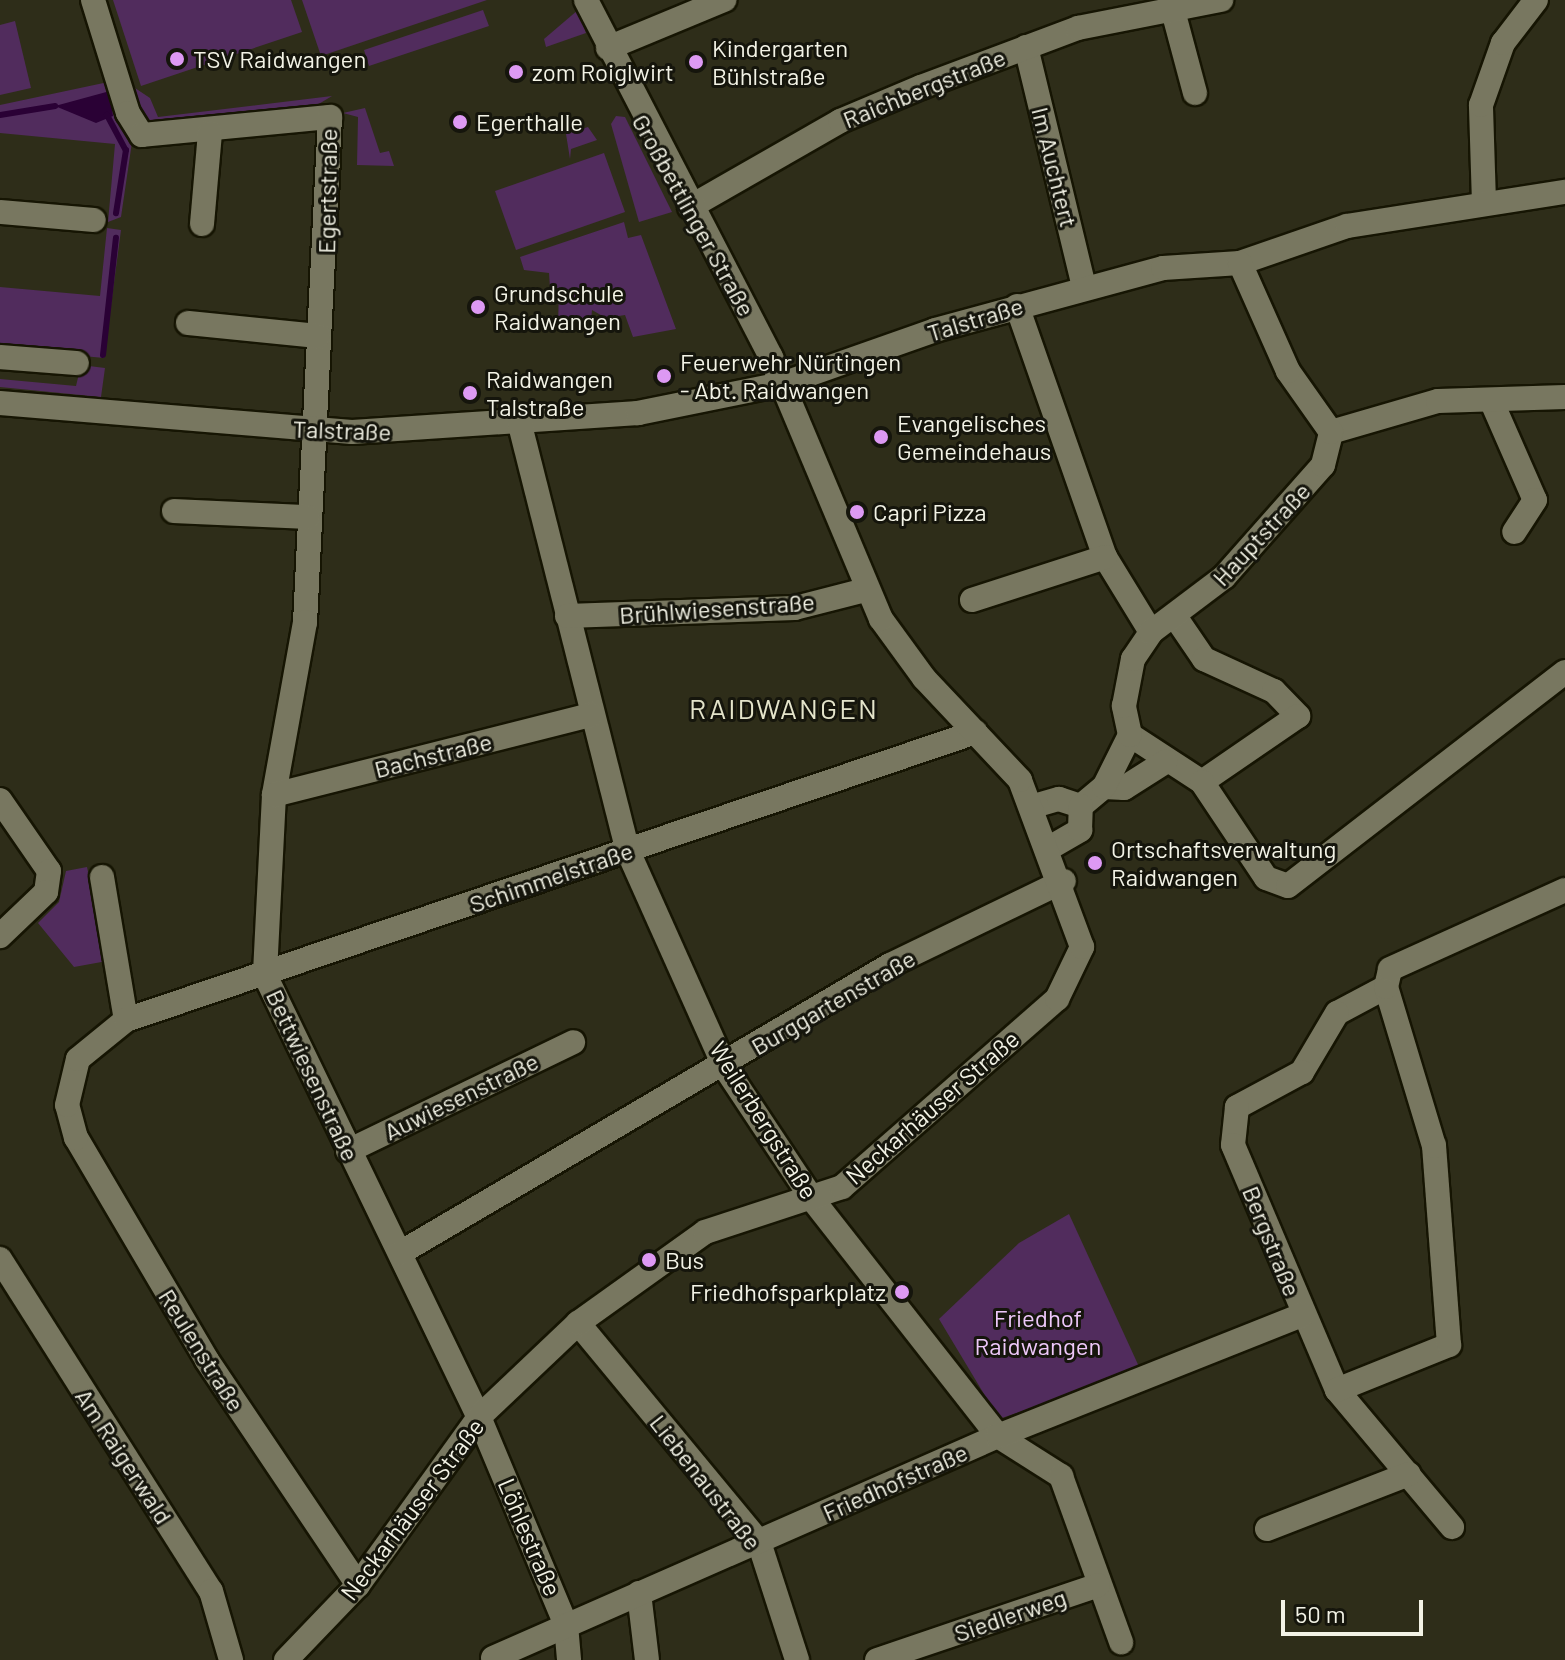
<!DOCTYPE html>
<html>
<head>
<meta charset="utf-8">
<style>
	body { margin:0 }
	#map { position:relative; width:1565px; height:1660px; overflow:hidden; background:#2e2d19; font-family:Barlow,sans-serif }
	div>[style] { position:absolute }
	.green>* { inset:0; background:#512c5d }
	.water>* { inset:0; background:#2a0135 }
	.stream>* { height:6px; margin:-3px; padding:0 3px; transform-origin:3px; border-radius:3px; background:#2a0135 }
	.roads { filter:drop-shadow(2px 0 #161503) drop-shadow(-2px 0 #161503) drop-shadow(0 2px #161503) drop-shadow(0 -2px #161503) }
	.minor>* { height:24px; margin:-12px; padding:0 12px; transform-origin:12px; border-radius:12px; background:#787760 }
	.dots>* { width:22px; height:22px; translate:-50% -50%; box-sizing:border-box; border:4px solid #15150c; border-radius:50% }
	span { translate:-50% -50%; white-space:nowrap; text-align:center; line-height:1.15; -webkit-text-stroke:6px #15150c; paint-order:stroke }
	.poi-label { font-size:24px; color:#f3f3e6 }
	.left { translate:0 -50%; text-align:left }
	.right { translate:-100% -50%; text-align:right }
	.street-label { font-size:24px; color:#f3f3e6 }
	.park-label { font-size:24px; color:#eec8fa }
	.quarter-label { font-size:28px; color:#e4e4ca; letter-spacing:2px }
	.scale { position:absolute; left:1281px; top:1600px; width:142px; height:36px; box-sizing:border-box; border:4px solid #f3f3e6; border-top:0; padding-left:10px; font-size:24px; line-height:28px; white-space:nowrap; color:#f3f3e6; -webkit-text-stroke:6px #15150c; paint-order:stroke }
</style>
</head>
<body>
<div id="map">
	<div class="green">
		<i style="clip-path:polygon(113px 0,291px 0,302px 32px,141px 86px)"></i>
		<i style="clip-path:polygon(302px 0,487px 0,321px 56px)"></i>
		<i style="clip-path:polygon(104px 3px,135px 88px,150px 98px,158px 117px,332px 96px,317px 105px,144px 126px)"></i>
		<i style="clip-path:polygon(483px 10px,489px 26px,369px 66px,364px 50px)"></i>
		<i style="clip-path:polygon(578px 10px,586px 33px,546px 47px,544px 39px)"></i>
		<i style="clip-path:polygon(15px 21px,31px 88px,0 95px,0 25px)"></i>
		<i style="clip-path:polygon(113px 81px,132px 142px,121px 217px,108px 222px,115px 144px,0 133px,0 105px)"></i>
		<i style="clip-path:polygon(365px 108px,380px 153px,389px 151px,394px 166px,357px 165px,358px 117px,343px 113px)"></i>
		<i style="clip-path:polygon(616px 116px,625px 117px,672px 212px,639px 222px,611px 124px)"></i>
		<i style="clip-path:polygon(588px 127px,597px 140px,571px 149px,570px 159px,566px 134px)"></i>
		<i style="clip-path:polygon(604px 153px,625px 212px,516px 250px,495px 191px)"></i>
		<i style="clip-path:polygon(624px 222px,628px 238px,641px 235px,676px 329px,633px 337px,625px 315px,606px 318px,592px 310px,591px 321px,558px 326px,559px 288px,550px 288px,549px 273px,524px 270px,520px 257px)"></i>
		<i style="clip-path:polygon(107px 228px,121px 230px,104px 358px,0 348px,0 287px,100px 296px)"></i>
		<i style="clip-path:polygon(81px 365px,105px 368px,101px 397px,0 387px,0 379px,76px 386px)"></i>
		<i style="clip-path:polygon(87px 867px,107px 961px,74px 967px,38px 923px,59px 902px,66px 871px)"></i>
		<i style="clip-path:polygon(1069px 1214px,1141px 1371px,999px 1419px,939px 1319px,1019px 1243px)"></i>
	</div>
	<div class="water">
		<i style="clip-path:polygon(110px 91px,113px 116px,96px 123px,55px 106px)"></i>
	</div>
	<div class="stream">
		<i style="left:0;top:115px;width:56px;rotate:-9.3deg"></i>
		<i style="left:107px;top:115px;width:40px;rotate:62deg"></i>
		<i style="left:126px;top:150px;width:64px;rotate:99deg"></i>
		<i style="left:103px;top:355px;width:118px;rotate:-83.7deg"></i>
	</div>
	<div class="roads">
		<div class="minor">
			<i style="left:93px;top:0;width:118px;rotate:72.8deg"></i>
			<i style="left:128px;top:113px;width:26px;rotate:58deg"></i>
			<i style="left:142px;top:135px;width:189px;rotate:-5.5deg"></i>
			<i style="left:330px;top:117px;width:506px;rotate:92.83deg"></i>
			<i style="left:305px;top:622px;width:176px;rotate:100.2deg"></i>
			<i style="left:274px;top:795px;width:180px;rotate:92.9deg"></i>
			<i style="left:265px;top:975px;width:491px;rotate:64.2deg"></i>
			<i style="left:479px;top:1417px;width:225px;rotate:67.3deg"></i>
			<i style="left:566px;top:1625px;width:35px;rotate:85deg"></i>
			<i style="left:1172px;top:7px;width:89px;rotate:75deg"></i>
			<i style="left:1026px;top:47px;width:247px;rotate:76.4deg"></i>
			<i style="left:608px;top:48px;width:126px;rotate:-22.5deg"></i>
			<i style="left:1484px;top:203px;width:98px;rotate:-91.8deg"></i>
			<i style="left:1481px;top:105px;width:66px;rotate:-70.5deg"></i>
			<i style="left:1503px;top:43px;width:54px;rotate:-52.5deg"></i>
			<i style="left:690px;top:207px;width:173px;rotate:-29.8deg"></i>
			<i style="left:840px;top:121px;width:88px;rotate:-22.8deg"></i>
			<i style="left:921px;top:87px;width:168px;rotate:-20.6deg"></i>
			<i style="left:1078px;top:28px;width:146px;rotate:-11.1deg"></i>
			<i style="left:0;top:212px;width:94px;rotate:4.9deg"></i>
			<i style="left:202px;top:224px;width:91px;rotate:-85deg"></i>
			<i style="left:1017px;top:306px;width:266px;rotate:70.7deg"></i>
			<i style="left:1105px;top:557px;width:88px;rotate:58.5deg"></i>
			<i style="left:188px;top:323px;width:131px;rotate:5.7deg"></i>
			<i style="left:0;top:357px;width:77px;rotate:4.5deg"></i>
			<i style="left:1491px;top:400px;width:109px;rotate:66.3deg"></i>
			<i style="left:1535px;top:500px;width:38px;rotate:123deg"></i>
			<i style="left:0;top:403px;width:353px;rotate:4.7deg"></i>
			<i style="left:352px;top:432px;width:287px;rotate:-3.8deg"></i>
			<i style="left:638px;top:413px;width:147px;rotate:-11.4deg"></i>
			<i style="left:782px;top:384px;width:162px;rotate:-19.4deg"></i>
			<i style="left:935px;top:330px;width:236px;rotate:-15.2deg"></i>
			<i style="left:1163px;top:268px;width:77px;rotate:-3.7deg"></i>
			<i style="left:1240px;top:263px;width:113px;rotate:-19.1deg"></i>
			<i style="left:1347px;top:226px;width:221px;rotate:-8.9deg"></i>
			<i style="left:520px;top:425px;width:439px;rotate:75.8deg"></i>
			<i style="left:628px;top:851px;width:235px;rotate:65.9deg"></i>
			<i style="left:724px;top:1066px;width:161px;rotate:56.4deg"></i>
			<i style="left:813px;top:1200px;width:300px;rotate:51.9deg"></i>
			<i style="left:998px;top:1436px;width:75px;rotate:32.4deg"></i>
			<i style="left:1061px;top:1476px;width:177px;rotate:70.1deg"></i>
			<i style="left:1331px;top:432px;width:111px;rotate:-16.2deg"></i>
			<i style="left:1438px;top:401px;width:127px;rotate:-1.8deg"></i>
			<i style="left:174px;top:511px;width:134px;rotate:2.6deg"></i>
			<i style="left:972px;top:600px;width:140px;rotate:-17.9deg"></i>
			<i style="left:567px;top:616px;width:228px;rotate:-2deg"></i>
			<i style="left:795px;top:608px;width:72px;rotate:-14.4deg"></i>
			<i style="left:1176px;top:618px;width:50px;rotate:55.7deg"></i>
			<i style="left:1204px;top:659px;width:77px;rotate:24.6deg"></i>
			<i style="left:1274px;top:691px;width:35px;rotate:46deg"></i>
			<i style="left:1298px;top:716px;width:116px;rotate:145.5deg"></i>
			<i style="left:1130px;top:735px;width:86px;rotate:33.1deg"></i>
			<i style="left:1202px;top:782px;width:115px;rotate:56.3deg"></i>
			<i style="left:1266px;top:878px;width:23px;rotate:20deg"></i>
			<i style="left:1288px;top:886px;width:350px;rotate:-37.7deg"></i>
			<i style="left:1104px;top:787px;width:20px;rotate:3deg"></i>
			<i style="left:1124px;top:788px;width:49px;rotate:-32.4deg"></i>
			<i style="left:274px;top:795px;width:327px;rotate:-14.2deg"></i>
			<i style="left:0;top:800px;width:86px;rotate:55.4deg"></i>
			<i style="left:49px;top:871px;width:21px;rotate:98deg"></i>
			<i style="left:46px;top:892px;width:64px;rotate:136.3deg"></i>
			<i style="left:1034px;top:806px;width:26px;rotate:-16deg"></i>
			<i style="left:1059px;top:799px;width:23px;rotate:18deg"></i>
			<i style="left:1081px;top:806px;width:30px;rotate:-40deg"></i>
			<i style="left:1104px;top:787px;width:58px;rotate:-63.4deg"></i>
			<i style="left:1130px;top:735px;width:30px;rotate:-102deg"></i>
			<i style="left:1124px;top:706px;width:48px;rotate:-79.2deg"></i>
			<i style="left:1133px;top:659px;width:32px;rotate:-56deg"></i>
			<i style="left:1151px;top:632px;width:91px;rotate:-37deg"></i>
			<i style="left:1224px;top:577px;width:149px;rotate:-48.5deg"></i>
			<i style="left:1323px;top:465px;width:34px;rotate:-76deg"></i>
			<i style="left:1331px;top:432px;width:75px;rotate:-125.2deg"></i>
			<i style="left:1288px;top:371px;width:118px;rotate:-114deg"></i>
			<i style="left:1051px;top:847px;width:34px;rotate:-30deg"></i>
			<i style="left:1080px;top:830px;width:24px;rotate:-88deg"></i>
			<i style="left:102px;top:877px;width:145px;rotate:80.5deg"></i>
			<i style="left:1386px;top:987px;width:55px;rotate:152deg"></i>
			<i style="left:1337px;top:1013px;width:69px;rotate:120.7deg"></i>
			<i style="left:1302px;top:1072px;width:74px;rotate:151.7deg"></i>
			<i style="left:1237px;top:1107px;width:38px;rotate:96deg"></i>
			<i style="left:1233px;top:1145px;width:266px;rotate:67deg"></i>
			<i style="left:1337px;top:1390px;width:179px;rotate:50deg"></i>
			<i style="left:348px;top:1151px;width:250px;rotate:-25.8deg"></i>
			<i style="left:400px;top:1253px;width:568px;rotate:-30.45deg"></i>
			<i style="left:890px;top:965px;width:193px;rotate:-25.8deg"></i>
			<i style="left:0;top:1259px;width:393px;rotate:57.6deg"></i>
			<i style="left:211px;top:1591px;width:72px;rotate:73.8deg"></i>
			<i style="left:578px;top:1323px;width:284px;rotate:50.4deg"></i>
			<i style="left:759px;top:1542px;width:124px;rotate:72.1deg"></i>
			<i style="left:1337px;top:1390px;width:121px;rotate:-21.9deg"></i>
			<i style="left:1449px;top:1345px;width:200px;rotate:-94.3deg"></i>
			<i style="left:1434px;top:1146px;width:166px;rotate:-106.8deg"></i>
			<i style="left:1386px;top:987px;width:18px;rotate:-77deg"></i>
			<i style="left:1390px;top:969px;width:192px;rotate:-24.3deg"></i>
			<i style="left:1267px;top:1529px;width:152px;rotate:-21.2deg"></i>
			<i style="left:358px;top:1585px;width:271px;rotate:-123.9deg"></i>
			<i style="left:207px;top:1360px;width:258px;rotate:-120.5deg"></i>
			<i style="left:76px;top:1138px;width:34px;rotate:-105deg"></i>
			<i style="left:67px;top:1105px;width:47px;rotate:-76.6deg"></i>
			<i style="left:78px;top:1059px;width:62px;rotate:-39.1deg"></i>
			<i style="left:126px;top:1020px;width:897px;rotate:-18.72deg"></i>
			<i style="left:639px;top:1593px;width:67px;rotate:83.2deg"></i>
			<i style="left:493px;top:1658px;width:552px;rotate:-23.73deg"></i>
			<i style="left:998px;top:1436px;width:327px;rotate:-21.7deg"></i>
			<i style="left:286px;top:1660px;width:104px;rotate:-46.2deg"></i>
			<i style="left:358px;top:1585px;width:207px;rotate:-54.2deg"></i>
			<i style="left:479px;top:1417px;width:137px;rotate:-43.5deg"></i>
			<i style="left:578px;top:1323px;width:156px;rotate:-35.6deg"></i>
			<i style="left:705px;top:1232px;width:144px;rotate:-18.2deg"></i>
			<i style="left:842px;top:1187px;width:286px;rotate:-41.2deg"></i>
			<i style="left:1057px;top:999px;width:58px;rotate:-64.3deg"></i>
			<i style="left:1082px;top:947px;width:178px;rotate:-110.4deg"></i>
			<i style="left:1020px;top:780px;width:140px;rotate:-133.3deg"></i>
			<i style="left:924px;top:678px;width:73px;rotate:-126.1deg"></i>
			<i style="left:881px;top:619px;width:284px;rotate:-112.8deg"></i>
			<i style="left:771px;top:357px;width:402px;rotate:-117.4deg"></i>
			<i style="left:877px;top:1660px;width:233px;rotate:-18.7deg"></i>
		</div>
	</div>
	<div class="dots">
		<i style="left:177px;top:59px;background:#dd99f3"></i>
		<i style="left:696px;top:62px;background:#dd99f3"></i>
		<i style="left:516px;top:72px;background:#dd99f3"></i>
		<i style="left:460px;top:122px;background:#dd99f3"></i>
		<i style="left:478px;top:307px;background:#dd99f3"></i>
		<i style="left:664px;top:376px;background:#dd99f3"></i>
		<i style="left:470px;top:393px;background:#dd99f3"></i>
		<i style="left:881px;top:437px;background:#dd99f3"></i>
		<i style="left:857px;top:512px;background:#dd99f3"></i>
		<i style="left:1095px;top:863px;background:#dd99f3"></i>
		<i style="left:649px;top:1260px;background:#dd99f3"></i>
		<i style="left:902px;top:1292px;background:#dd99f3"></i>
	</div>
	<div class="poi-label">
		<span class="left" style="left:712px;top:62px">Kindergarten<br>Bühlstraße</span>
		<span class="left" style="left:193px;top:59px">TSV Raidwangen</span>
		<span class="left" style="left:532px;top:72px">zom Roiglwirt</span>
		<span class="left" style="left:476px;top:122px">Egerthalle</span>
		<span class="left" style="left:494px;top:307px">Grundschule<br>Raidwangen</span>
		<span class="left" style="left:680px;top:376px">Feuerwehr Nürtingen<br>- Abt. Raidwangen</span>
		<span class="left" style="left:486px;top:393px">Raidwangen<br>Talstraße</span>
		<span class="left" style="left:897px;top:437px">Evangelisches<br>Gemeindehaus</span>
		<span class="left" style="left:873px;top:512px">Capri Pizza</span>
		<span class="left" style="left:1111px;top:863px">Ortschaftsverwaltung<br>Raidwangen</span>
		<span class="left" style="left:665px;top:1260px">Bus</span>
		<span class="right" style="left:886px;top:1292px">Friedhofsparkplatz</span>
	</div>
	<div class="street-label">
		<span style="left:924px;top:88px;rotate:-22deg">Raichbergstraße</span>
		<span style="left:1055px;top:167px;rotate:76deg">Im Auchtert</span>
		<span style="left:327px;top:191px;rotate:-89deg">Egertstraße</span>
		<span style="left:694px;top:215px;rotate:61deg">Großbettlinger Straße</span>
		<span style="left:975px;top:319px;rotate:-17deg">Talstraße</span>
		<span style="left:342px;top:430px;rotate:2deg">Talstraße</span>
		<span style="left:1261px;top:534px;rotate:-47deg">Hauptstraße</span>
		<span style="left:717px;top:608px;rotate:-4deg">Brühlwiesenstraße</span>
		<span style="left:433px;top:755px;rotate:-14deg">Bachstraße</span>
		<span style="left:551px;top:877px;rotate:-19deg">Schimmelstraße</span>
		<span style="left:833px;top:1002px;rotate:-30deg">Burggartenstraße</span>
		<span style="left:313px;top:1075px;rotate:65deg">Bettwiesenstraße</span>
		<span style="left:461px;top:1096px;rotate:-26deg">Auwiesenstraße</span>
		<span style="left:932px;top:1107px;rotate:-41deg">Neckarhäuser Straße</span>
		<span style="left:764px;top:1120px;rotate:58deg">Weilerbergstraße</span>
		<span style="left:1272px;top:1241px;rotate:68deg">Bergstraße</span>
		<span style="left:202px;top:1350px;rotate:58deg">Reulenstraße</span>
		<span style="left:124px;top:1456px;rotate:57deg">Am Raigerwald</span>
		<span style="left:706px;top:1482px;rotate:52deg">Liebenaustraße</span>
		<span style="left:895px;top:1482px;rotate:-24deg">Friedhofstraße</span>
		<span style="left:412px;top:1509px;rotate:-53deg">Neckarhäuser Straße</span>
		<span style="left:530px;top:1537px;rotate:67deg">Löhlestraße</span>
		<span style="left:1010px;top:1615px;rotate:-19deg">Siedlerweg</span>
	</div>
	<div class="park-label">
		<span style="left:1038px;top:1332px">Friedhof<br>Raidwangen</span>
	</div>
	<div class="quarter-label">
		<span style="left:784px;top:708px">RAIDWANGEN</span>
	</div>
	<div class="scale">50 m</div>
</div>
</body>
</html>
